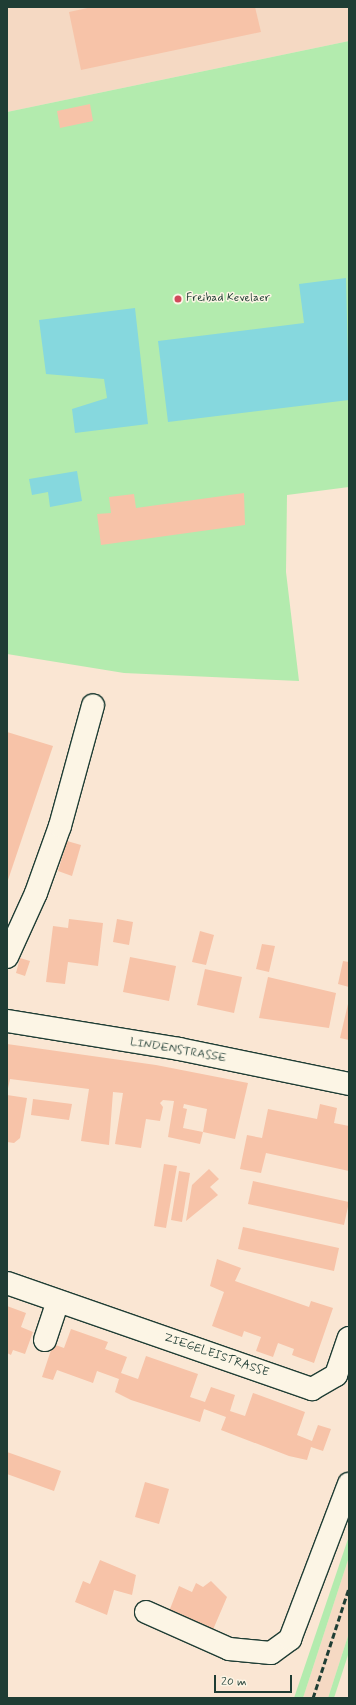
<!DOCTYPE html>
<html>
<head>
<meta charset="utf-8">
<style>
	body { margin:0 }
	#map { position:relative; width:356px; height:1705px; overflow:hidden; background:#fae6d3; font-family:Mynerve,sans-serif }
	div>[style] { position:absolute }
	.built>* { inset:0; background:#f5d9c3 }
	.green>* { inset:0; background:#b3ebae }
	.water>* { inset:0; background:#86d8de }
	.building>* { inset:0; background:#f7c3a8 }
	.roads { filter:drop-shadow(1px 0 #1f3d34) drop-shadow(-1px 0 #1f3d34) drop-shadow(0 1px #1f3d34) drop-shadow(0 -1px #1f3d34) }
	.minor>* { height:22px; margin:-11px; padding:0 11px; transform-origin:11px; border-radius:11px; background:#fcf5e5 }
	.rail>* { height:3px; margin-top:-1.5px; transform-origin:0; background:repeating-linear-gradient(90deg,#1f3d34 0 6px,transparent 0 9px) }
	.dots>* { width:11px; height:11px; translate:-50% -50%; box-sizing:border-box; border:2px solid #fcf5e5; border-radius:50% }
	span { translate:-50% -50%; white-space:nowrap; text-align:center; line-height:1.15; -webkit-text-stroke:3px #fcf5e5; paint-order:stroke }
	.poi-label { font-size:12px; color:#1f3d34 }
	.left { translate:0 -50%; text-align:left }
	.street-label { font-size:12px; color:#1f3d34 }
	.frame { position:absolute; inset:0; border:8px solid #1f3d34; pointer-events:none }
	.scale { position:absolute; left:214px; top:1675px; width:78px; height:18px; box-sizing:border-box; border:2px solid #1f3d34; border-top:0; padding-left:5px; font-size:12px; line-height:14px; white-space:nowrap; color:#1f3d34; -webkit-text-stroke:3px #fcf5e5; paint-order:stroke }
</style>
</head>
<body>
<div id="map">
	<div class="built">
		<i style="clip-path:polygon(7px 7px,349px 7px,349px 41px,7px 112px)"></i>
		<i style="clip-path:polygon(349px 1557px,349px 1633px,328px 1698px,303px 1698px)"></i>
	</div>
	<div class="green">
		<i style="clip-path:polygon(349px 41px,349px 487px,287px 495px,286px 572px,299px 681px,124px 673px,7px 654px,7px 112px)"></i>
		<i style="clip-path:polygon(349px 1536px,349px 1557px,303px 1698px,294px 1698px)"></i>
		<i style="clip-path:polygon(349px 1633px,349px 1652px,334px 1698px,328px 1698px)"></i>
	</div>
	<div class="water">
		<i style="clip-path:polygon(346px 278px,349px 400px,168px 422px,158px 341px,304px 323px,299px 284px)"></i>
		<i style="clip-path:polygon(135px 308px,148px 424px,75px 433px,72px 409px,107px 398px,104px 379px,46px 374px,39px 320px)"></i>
		<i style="clip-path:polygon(77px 471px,82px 501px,50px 507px,48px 492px,32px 495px,29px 479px)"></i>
	</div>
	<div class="building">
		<i style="clip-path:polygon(92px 7px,255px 7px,261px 32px,81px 70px,69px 12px)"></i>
		<i style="clip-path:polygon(90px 104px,93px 121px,60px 128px,57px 111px)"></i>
		<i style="clip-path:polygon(244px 493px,245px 525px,101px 545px,97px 514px,111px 513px,109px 497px,134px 494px,136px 508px)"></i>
		<i style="clip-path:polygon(7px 732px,53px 746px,7px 883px)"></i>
		<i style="clip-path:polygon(67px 841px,81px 845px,72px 876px,58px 871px)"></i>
		<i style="clip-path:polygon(69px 919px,103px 923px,98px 966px,68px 962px,65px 984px,46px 982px,53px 926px,68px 928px)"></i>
		<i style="clip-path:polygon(117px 919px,133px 922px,129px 945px,113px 942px)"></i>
		<i style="clip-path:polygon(200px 931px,214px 935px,206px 965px,192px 962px)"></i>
		<i style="clip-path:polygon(262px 944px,275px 946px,269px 972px,256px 969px)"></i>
		<i style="clip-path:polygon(130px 957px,176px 966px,169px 1001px,123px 992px)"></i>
		<i style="clip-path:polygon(20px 958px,30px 961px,25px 976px,16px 973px)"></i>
		<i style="clip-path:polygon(343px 961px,349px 962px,349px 987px,338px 984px)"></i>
		<i style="clip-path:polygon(205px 969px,242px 977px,234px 1013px,197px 1005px)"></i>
		<i style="clip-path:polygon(268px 977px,336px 993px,329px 1028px,259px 1018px)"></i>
		<i style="clip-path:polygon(348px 1004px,349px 1005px,349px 1040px,340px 1038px)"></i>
		<i style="clip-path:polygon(7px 1044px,156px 1065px,248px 1083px,235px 1139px,203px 1132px,207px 1109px,184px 1104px,183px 1108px,187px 1109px,183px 1128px,203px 1132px,200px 1144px,168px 1137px,174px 1101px,163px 1100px,160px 1103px,163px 1107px,160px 1121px,146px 1119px,141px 1148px,115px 1144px,123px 1093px,113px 1092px,109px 1145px,81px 1141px,89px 1089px,10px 1079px,7px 1093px)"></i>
		<i style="clip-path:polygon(7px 1095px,27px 1098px,20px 1138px,14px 1143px,7px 1142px)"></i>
		<i style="clip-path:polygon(33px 1099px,72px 1104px,69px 1120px,31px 1115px)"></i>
		<i style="clip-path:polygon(320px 1104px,337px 1108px,334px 1123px,349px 1126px,349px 1171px,266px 1153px,261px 1173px,240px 1169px,247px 1135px,262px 1138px,268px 1109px,317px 1119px)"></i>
		<i style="clip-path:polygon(164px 1164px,177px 1166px,166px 1228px,154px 1226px)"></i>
		<i style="clip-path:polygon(209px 1169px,219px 1179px,210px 1187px,218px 1195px,186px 1221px,192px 1185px)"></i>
		<i style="clip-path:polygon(179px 1171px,190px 1173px,182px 1222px,171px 1220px)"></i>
		<i style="clip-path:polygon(253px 1181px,349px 1202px,344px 1225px,248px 1204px)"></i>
		<i style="clip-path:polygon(243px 1227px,339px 1248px,334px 1271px,238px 1249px)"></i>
		<i style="clip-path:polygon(217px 1259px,241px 1268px,235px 1281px,309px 1307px,311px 1301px,333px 1308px,314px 1363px,292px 1355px,294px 1349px,278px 1343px,273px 1357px,256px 1351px,261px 1337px,244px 1331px,242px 1337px,212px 1326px,224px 1292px,210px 1286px)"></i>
		<i style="clip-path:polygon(7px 1306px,26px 1313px,21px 1327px,33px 1332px,25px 1354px,13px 1350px,11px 1355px,7px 1353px)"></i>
		<i style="clip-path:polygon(71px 1329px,108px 1342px,105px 1349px,127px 1357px,121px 1373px,138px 1379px,146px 1356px,198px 1374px,190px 1397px,205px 1402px,211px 1387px,235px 1395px,230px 1411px,245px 1416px,253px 1393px,305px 1412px,297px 1435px,312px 1441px,318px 1425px,331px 1429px,323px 1451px,311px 1447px,307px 1460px,289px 1456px,221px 1430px,226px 1417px,204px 1409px,200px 1422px,131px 1400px,115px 1392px,119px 1379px,97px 1371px,93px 1383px,57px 1370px,53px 1380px,42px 1377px,53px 1344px,64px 1348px)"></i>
		<i style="clip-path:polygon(7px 1452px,61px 1471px,54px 1491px,7px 1474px)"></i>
		<i style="clip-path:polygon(145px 1482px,169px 1489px,159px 1524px,135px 1517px)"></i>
		<i style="clip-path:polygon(100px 1560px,136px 1575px,132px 1595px,114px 1590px,107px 1615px,75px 1602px,83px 1581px,90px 1584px)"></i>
		<i style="clip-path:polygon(211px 1581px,227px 1597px,212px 1632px,168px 1614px,179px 1586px,192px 1592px,196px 1583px,203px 1587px)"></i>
	</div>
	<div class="roads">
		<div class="minor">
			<i style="left:7px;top:957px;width:70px;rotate:-65.6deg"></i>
			<i style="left:36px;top:893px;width:71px;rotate:-70.3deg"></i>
			<i style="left:60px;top:826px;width:125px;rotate:-74.7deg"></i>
			<i style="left:7px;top:1021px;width:174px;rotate:9.2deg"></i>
			<i style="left:179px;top:1049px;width:174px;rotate:11.6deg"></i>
			<i style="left:7px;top:1283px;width:323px;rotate:19.2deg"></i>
			<i style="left:312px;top:1389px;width:28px;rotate:-30deg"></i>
			<i style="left:336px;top:1375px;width:39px;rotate:-71deg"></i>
			<i style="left:45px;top:1340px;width:41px;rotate:-71.6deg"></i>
			<i style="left:146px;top:1612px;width:91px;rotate:24deg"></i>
			<i style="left:229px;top:1649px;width:42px;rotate:5.4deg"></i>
			<i style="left:271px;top:1653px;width:24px;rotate:-36deg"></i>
			<i style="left:290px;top:1639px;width:166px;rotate:-69.2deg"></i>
		</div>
	</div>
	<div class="rail">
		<i style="left:313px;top:1698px;width:116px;rotate:-71.9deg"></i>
	</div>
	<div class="dots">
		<i style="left:178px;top:299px;background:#d1495b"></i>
	</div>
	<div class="poi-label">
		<span class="left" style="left:186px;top:299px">Freibad Kevelaer</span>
	</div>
	<div class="street-label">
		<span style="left:178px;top:1051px;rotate:10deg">LINDENSTRASSE</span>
		<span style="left:216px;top:1356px;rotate:19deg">ZIEGELEISTRASSE</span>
	</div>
	<div class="frame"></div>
	<div class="scale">20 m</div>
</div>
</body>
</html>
